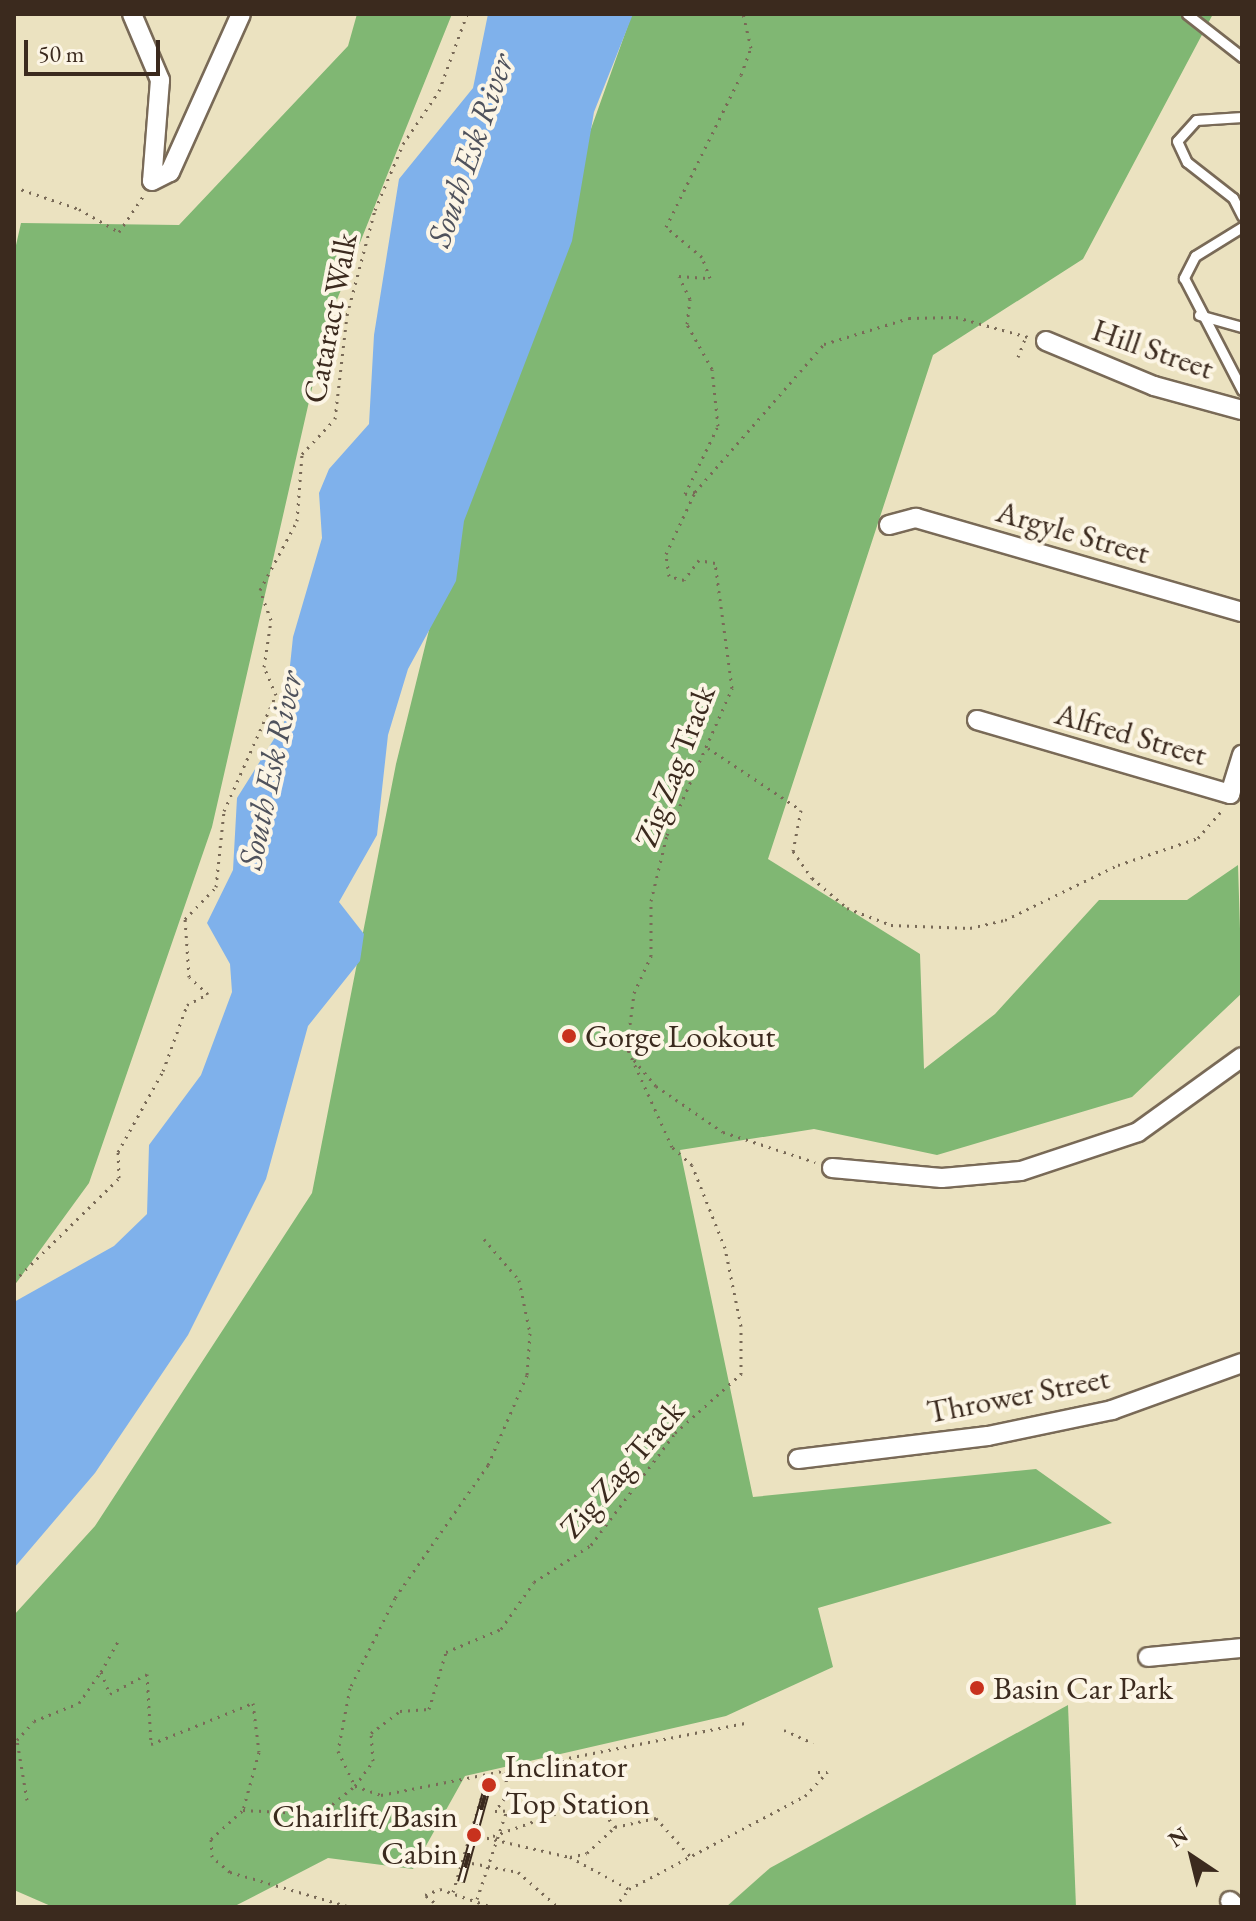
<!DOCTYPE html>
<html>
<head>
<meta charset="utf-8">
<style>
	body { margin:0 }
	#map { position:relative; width:1256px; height:1921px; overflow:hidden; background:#ebe2c0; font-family:"EB Garamond",serif }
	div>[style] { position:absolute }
	.forest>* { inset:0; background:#80b773 }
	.water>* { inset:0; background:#7fb1eb }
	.path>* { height:3px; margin-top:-1.5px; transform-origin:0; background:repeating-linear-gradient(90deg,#796a57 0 2px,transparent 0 8px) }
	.roads { filter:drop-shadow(2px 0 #796a57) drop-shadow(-2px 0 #796a57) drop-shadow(0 2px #796a57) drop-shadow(0 -2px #796a57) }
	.lane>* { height:9px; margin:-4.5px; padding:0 4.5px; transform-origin:4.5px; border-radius:4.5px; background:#fff }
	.street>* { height:18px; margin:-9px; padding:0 9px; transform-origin:9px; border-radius:9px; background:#fff }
	.rail>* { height:8px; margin-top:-4px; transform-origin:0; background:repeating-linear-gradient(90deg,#fcf5e5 0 15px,#3b2a1e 0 30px); box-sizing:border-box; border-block:2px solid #3b2a1e }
	.dots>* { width:22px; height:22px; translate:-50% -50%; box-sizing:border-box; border:4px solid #fcf5e5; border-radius:50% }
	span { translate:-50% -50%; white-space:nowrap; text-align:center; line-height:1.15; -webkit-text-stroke:8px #fcf5e5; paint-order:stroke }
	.street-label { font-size:32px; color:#3b2a1e }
	.poi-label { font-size:32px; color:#3b2a1e }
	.left { translate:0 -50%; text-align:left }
	.right { translate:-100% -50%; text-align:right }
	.water-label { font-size:34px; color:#4f525c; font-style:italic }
	.frame { position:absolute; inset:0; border:16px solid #3b2a1e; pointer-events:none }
	.north { position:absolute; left:1152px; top:1817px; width:80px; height:80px; -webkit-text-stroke:6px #fcf5e5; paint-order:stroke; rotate:325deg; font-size:22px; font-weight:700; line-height:32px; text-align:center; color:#3b2a1e }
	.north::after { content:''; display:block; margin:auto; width:28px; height:36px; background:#3b2a1e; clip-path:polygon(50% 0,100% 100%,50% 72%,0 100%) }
	.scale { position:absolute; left:24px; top:40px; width:136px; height:36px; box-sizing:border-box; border:4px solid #3b2a1e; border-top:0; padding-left:10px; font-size:24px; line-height:28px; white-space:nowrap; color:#3b2a1e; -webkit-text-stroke:6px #fcf5e5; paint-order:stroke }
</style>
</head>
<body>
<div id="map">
	<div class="forest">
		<i style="clip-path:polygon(357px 14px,452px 14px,326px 327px,212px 827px,89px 1183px,14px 1286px,14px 254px,21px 223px,179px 225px,348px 46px)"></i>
		<i style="clip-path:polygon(632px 14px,1213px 14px,1083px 259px,933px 355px,768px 859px,920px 954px,924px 1069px,995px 1014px,1099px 900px,1187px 900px,1238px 865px,1242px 993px,1132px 1097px,937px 1155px,814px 1129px,680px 1150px,753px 1497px,1036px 1469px,1112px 1523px,818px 1608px,833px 1667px,726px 1716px,465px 1776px,413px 1869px,328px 1858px,233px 1907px,53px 1907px,14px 1890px,14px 1615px,95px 1526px,312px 1193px,396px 764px,467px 476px)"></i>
		<i style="clip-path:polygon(1068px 1705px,1076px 1907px,726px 1907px,770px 1868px)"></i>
	</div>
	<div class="water">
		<i style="clip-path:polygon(488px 14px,633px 14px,594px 112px,572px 241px,464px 521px,456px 581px,408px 669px,388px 735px,377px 835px,339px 902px,364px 934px,360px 961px,308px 1026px,266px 1179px,188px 1335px,95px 1473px,14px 1568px,14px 1302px,114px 1246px,147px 1214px,149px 1145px,201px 1075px,232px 992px,230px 964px,207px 923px,233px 870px,237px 798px,284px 723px,293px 637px,322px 538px,319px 493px,329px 469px,369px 424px,374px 335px,399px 179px,473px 88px)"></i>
	</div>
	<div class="path">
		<i style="left:14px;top:187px;width:69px;rotate:18.7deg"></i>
		<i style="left:79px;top:209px;width:46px;rotate:29.9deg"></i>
		<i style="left:119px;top:232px;width:45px;rotate:-56deg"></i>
		<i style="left:1018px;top:357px;width:22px;rotate:-69deg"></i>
		<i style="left:695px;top:492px;width:196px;rotate:-48.9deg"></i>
		<i style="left:824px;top:344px;width:89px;rotate:-17deg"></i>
		<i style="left:909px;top:318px;width:47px;rotate:-1.2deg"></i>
		<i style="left:956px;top:317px;width:75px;rotate:15.5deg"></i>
		<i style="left:708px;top:748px;width:112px;rotate:33.7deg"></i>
		<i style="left:801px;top:810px;width:42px;rotate:101deg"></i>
		<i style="left:793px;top:851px;width:33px;rotate:55deg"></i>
		<i style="left:812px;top:878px;width:46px;rotate:40.6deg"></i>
		<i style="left:847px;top:908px;width:47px;rotate:21.1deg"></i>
		<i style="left:891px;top:925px;width:79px;rotate:2.2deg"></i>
		<i style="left:970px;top:928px;width:36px;rotate:-13deg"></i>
		<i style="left:1005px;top:920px;width:126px;rotate:-26deg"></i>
		<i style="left:1118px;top:865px;width:84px;rotate:-18.6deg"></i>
		<i style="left:1198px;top:838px;width:38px;rotate:-49deg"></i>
		<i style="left:569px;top:1036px;width:59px;rotate:11.7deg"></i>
		<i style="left:634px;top:1060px;width:34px;rotate:50deg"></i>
		<i style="left:656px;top:1086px;width:81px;rotate:34.5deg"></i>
		<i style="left:723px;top:1132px;width:97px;rotate:18.1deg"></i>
		<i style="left:484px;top:1239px;width:54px;rotate:49.5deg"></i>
		<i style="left:519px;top:1280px;width:54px;rotate:78.3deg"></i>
		<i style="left:530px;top:1333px;width:42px;rotate:94.1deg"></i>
		<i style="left:527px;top:1375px;width:98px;rotate:113.4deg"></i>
		<i style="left:488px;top:1465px;width:162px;rotate:125deg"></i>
		<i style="left:395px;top:1598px;width:101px;rotate:116.6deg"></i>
		<i style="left:350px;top:1688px;width:64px;rotate:100.8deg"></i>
		<i style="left:338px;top:1751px;width:39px;rotate:64deg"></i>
		<i style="left:355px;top:1786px;width:28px;rotate:19deg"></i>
		<i style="left:381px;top:1795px;width:375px;rotate:-11.2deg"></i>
		<i style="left:14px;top:1281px;width:147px;rotate:-44.4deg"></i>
		<i style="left:119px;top:1178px;width:26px;rotate:-92deg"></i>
		<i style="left:118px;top:1152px;width:93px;rotate:-60.9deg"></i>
		<i style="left:163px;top:1071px;width:70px;rotate:-70deg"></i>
		<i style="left:187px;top:1005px;width:24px;rotate:-28deg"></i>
		<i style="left:208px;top:994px;width:25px;rotate:-138deg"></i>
		<i style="left:189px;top:977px;width:58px;rotate:-93.9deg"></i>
		<i style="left:185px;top:919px;width:45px;rotate:-45.9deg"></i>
		<i style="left:216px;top:887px;width:76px;rotate:-84deg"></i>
		<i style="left:224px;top:811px;width:127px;rotate:-65.9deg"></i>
		<i style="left:276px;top:695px;width:30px;rotate:-113deg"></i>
		<i style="left:264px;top:667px;width:48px;rotate:-81.5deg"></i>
		<i style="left:271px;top:620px;width:32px;rotate:-110deg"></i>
		<i style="left:260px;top:590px;width:78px;rotate:-61.8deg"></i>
		<i style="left:297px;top:521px;width:67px;rotate:-85.7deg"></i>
		<i style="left:302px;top:454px;width:48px;rotate:-46.7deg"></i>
		<i style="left:335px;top:419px;width:105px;rotate:-83.4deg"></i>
		<i style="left:347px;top:315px;width:109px;rotate:-75.1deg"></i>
		<i style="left:375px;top:210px;width:72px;rotate:-67deg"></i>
		<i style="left:403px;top:144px;width:64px;rotate:-55.8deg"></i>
		<i style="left:439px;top:91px;width:82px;rotate:-70deg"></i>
		<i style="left:101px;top:1672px;width:35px;rotate:-61deg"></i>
		<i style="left:784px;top:1730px;width:32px;rotate:24deg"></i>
		<i style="left:504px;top:1772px;width:21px;rotate:76deg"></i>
		<i style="left:509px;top:1792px;width:24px;rotate:126deg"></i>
		<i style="left:495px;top:1811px;width:104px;rotate:-2.2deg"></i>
		<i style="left:599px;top:1807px;width:26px;rotate:51deg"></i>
		<i style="left:615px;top:1827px;width:42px;rotate:-12.4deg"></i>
		<i style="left:656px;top:1818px;width:54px;rotate:48deg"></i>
		<i style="left:818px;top:1772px;width:9px"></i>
		<i style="left:27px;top:1800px;width:61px;rotate:-99.5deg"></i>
		<i style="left:17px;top:1740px;width:25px;rotate:-48deg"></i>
		<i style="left:34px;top:1721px;width:48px;rotate:-21.8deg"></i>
		<i style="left:79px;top:1703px;width:38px;rotate:-55deg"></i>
		<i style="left:101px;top:1672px;width:24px;rotate:68deg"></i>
		<i style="left:110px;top:1694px;width:42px;rotate:-28.4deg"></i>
		<i style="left:147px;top:1674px;width:70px;rotate:86.7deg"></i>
		<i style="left:151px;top:1744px;width:110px;rotate:-21.9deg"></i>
		<i style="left:253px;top:1703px;width:49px;rotate:83deg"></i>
		<i style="left:259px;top:1752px;width:60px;rotate:105.4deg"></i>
		<i style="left:479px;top:1836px;width:93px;rotate:13deg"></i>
		<i style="left:570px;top:1857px;width:67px;rotate:28.5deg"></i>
		<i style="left:493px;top:1836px;width:68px;rotate:-19.8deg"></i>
		<i style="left:570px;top:1857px;width:17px;rotate:-13deg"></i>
		<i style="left:587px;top:1853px;width:38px;rotate:-43deg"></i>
		<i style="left:472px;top:1863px;width:47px;rotate:11.1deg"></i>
		<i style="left:518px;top:1872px;width:53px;rotate:41.2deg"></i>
		<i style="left:453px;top:1892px;width:104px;rotate:-73.3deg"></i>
		<i style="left:477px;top:1899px;width:91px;rotate:-71.4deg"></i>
		<i style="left:346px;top:1906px;width:73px;rotate:0.8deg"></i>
		<i style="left:347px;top:1906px;width:122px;rotate:-163.8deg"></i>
		<i style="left:230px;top:1872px;width:23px;rotate:-140deg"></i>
		<i style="left:212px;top:1857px;width:18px;rotate:-93deg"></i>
		<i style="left:211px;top:1839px;width:43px;rotate:-42.2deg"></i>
		<i style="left:243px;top:1810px;width:77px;rotate:3deg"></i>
		<i style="left:320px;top:1814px;width:45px;rotate:-38.7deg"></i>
		<i style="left:355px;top:1786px;width:31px;rotate:-54deg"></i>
		<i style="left:373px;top:1761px;width:28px;rotate:-94deg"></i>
		<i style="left:371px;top:1733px;width:36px;rotate:-37deg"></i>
		<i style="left:400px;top:1711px;width:29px;rotate:-4deg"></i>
		<i style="left:429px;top:1709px;width:59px;rotate:-73.4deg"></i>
		<i style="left:446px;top:1652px;width:60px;rotate:-22.7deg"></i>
		<i style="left:501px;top:1629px;width:57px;rotate:-54.9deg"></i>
		<i style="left:534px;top:1582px;width:68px;rotate:-33deg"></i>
		<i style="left:591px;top:1545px;width:140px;rotate:-53.1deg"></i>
		<i style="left:675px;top:1433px;width:89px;rotate:-41.8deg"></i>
		<i style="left:741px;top:1374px;width:48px;rotate:-90deg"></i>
		<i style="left:741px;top:1326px;width:80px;rotate:-101.6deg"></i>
		<i style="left:725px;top:1248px;width:89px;rotate:-111.7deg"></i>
		<i style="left:692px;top:1165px;width:27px;rotate:-138deg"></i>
		<i style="left:672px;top:1147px;width:109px;rotate:-114.4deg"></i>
		<i style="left:627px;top:1048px;width:55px;rotate:-82.7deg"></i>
		<i style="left:634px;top:993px;width:41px;rotate:-65.3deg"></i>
		<i style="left:651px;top:956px;width:55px;rotate:-90deg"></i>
		<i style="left:651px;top:901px;width:68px;rotate:-76.4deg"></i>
		<i style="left:667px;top:835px;width:161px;rotate:-66.1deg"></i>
		<i style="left:732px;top:688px;width:126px;rotate:-97.7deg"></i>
		<i style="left:715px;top:563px;width:16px;rotate:-169deg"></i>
		<i style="left:699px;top:560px;width:25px;rotate:127deg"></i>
		<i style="left:684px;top:580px;width:16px;rotate:-165deg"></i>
		<i style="left:669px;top:576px;width:22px;rotate:-98deg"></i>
		<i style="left:666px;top:554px;width:68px;rotate:-64.9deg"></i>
		<i style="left:695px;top:492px;width:10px;rotate:169deg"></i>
		<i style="left:685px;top:494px;width:76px;rotate:-64.1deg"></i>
		<i style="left:718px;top:426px;width:57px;rotate:-96deg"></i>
		<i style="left:712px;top:369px;width:51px;rotate:-119.1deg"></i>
		<i style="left:687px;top:324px;width:25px;rotate:-83deg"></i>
		<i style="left:690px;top:299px;width:25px;rotate:-116deg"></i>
		<i style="left:679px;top:276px;width:31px;rotate:4deg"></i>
		<i style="left:710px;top:278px;width:22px;rotate:-111deg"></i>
		<i style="left:702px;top:257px;width:47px;rotate:-140.2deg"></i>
		<i style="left:666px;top:227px;width:169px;rotate:-63.7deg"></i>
		<i style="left:741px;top:75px;width:29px;rotate:-70deg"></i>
		<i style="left:751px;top:48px;width:35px;rotate:-103deg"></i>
		<i style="left:440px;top:1907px;width:19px;rotate:-141deg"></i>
		<i style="left:425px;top:1895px;width:16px;rotate:-22deg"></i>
		<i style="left:440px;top:1889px;width:55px;rotate:19.1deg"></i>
		<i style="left:615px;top:1907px;width:23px;rotate:-52deg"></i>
		<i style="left:629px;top:1889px;width:199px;rotate:-27.9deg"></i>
		<i style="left:805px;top:1796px;width:33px;rotate:-47deg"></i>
	</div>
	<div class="roads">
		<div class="lane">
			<i style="left:1187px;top:14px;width:70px;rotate:38deg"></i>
			<i style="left:1242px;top:117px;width:46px;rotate:176.3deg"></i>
			<i style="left:1196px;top:120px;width:28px;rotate:132deg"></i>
			<i style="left:1177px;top:141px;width:23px;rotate:65deg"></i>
			<i style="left:1187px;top:162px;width:58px;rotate:38deg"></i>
			<i style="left:1233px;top:198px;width:20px;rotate:63deg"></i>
			<i style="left:1242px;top:227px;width:55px;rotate:148.3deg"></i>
			<i style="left:1195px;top:256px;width:25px;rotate:117deg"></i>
			<i style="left:1184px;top:278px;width:126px;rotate:62.6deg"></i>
			<i style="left:1199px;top:315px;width:45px;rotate:15.6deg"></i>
		</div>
		<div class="street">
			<i style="left:132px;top:14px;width:72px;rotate:67deg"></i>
			<i style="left:160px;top:80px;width:101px;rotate:94.5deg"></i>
			<i style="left:152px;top:181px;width:20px;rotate:-27deg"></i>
			<i style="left:170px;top:172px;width:173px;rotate:-65.8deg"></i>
			<i style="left:1046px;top:341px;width:117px;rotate:22.6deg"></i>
			<i style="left:1154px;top:386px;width:91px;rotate:15.3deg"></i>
			<i style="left:889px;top:525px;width:28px;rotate:-15deg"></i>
			<i style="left:916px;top:518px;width:339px;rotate:16.1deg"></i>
			<i style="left:977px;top:720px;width:264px;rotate:16.3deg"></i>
			<i style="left:1230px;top:794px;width:41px;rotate:-72.9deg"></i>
			<i style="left:832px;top:1168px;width:110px;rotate:5.2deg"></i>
			<i style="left:942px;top:1178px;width:79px;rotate:-5.1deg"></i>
			<i style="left:1021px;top:1171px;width:123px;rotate:-18.4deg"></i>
			<i style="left:1138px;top:1132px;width:128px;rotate:-35.8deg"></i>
			<i style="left:798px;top:1459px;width:191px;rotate:-6.9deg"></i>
			<i style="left:988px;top:1436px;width:127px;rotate:-11.8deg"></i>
			<i style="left:1112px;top:1410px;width:138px;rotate:-19.9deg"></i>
			<i style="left:1148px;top:1657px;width:94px;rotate:-5.5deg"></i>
			<i style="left:1230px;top:1901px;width:8px;rotate:45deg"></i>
		</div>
	</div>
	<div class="rail">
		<i style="left:461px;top:1882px;width:93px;rotate:-74.5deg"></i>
	</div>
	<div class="dots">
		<i style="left:569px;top:1036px;background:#c8321e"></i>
		<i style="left:977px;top:1688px;background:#c8321e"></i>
		<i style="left:489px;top:1785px;background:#c8321e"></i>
		<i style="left:474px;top:1835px;background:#c8321e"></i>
	</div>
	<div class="street-label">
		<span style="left:330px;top:318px;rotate:-79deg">Cataract Walk</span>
		<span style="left:1153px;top:349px;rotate:19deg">Hill Street</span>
		<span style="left:1073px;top:532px;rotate:16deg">Argyle Street</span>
		<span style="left:1131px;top:734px;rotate:16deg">Alfred Street</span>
		<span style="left:675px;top:766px;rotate:-69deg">Zig Zag Track</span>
		<span style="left:1018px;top:1395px;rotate:-11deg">Thrower Street</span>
		<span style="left:622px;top:1469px;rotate:-49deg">Zig Zag Track</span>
	</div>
	<div class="poi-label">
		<span class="left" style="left:585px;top:1036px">Gorge Lookout</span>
		<span class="left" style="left:993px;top:1688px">Basin Car Park</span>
		<span class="left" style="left:505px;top:1785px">Inclinator<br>Top Station</span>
		<span class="right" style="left:458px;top:1835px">Chairlift/Basin<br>Cabin</span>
	</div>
	<div class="water-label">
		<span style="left:470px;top:150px;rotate:-71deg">South Esk River</span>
		<span style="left:270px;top:770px;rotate:-78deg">South Esk River</span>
	</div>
	<div class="frame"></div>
	<div class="north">N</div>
	<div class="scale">50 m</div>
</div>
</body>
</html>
